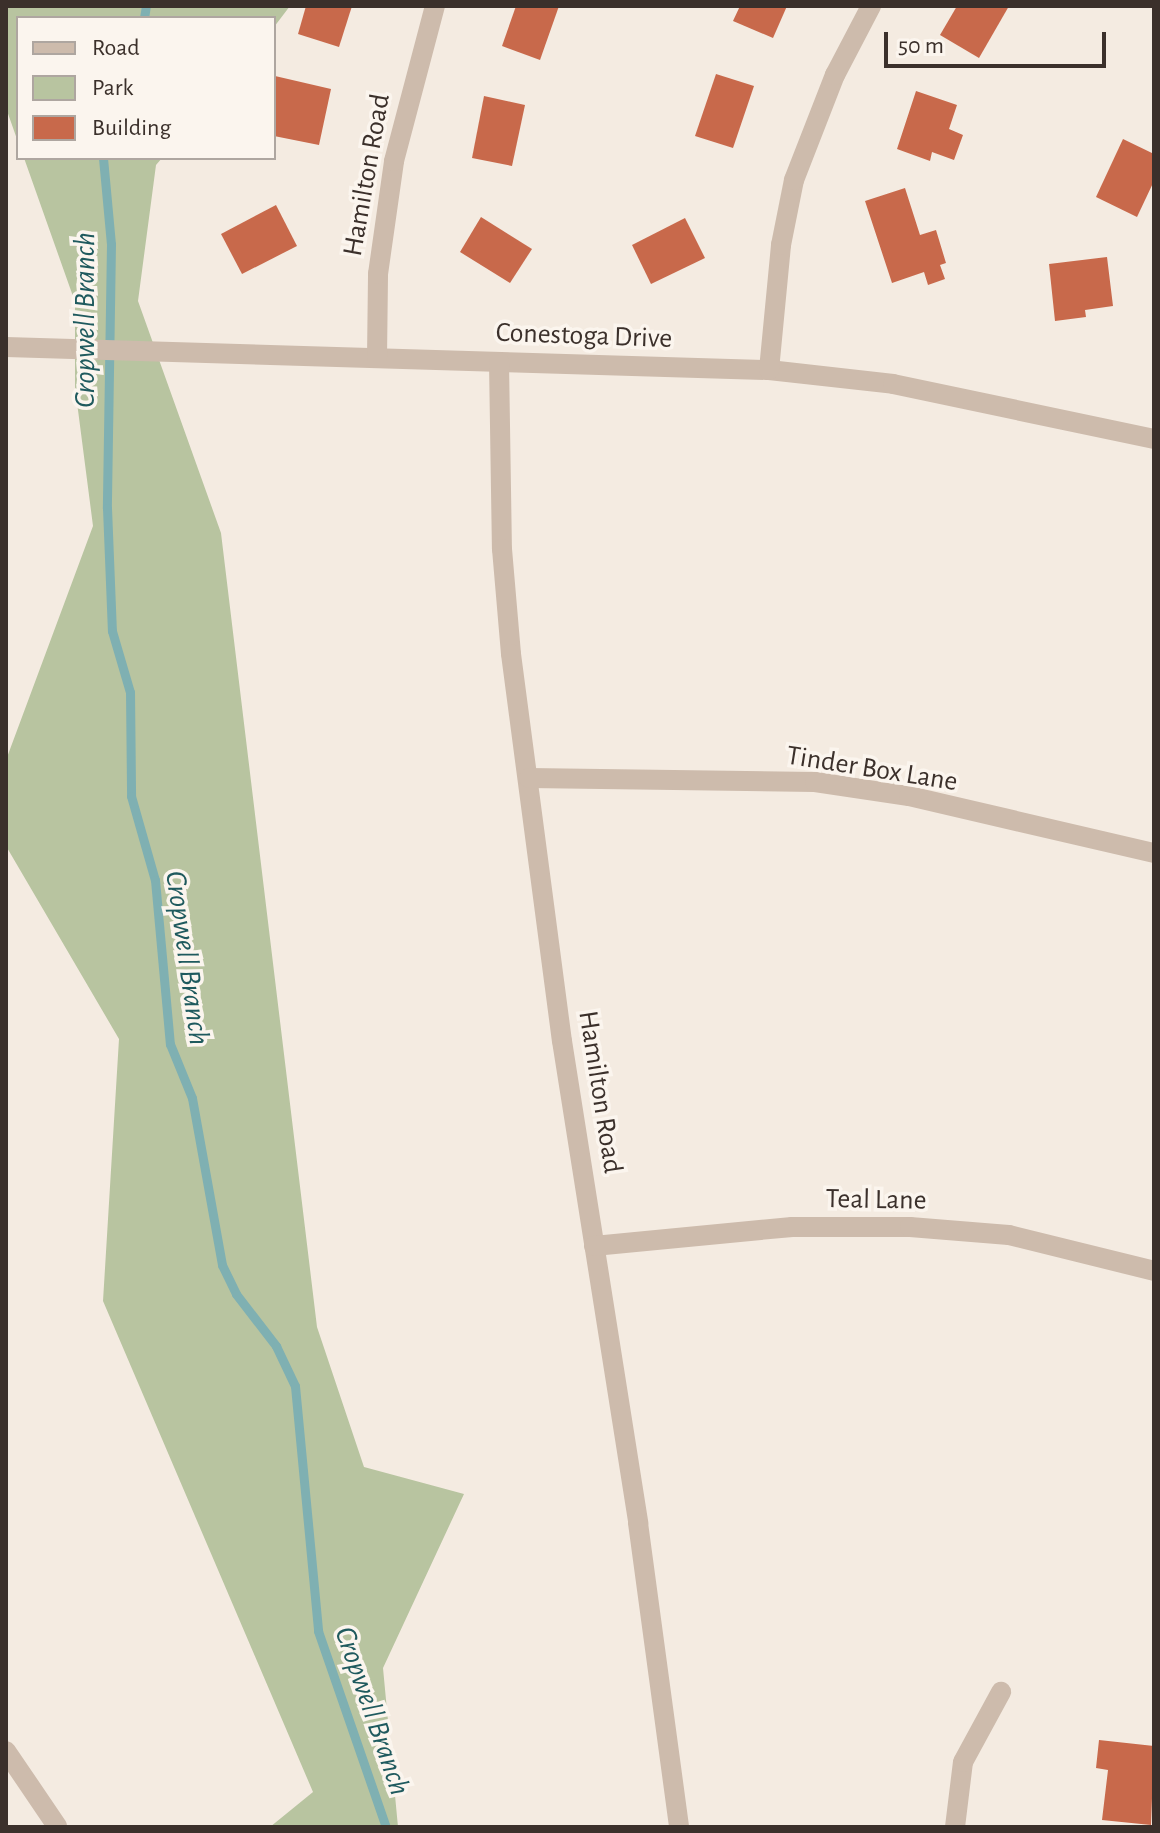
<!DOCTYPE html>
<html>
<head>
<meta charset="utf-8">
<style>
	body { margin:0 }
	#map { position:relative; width:1160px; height:1833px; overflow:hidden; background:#f4ebe1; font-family:"Alegreya Sans",sans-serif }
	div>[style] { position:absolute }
	.green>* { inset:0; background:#b8c4a0 }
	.stream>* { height:9px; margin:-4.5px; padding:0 4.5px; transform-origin:4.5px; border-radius:4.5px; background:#7fb0b2 }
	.building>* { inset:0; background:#c8694b }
	.street>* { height:20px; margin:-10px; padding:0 10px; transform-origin:10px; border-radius:10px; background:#cdbbac }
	span { translate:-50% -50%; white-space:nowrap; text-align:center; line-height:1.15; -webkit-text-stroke:7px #fbf5ee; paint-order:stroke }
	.street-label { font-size:28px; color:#3b302b }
	.water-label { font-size:30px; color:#1f5a5e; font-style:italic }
	.frame { position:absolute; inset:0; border:8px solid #3b302b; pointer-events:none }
	.legend { position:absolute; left:16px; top:16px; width:260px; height:144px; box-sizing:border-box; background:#fbf5ee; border:2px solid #aea6a0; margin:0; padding:10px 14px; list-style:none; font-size:24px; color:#3b302b }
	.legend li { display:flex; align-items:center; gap:16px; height:40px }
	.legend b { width:40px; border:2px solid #aea6a0 }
	.scale { position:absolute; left:884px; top:32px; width:222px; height:36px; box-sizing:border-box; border:4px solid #3b302b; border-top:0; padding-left:10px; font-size:24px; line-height:28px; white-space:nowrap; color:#3b302b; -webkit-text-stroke:6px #fbf5ee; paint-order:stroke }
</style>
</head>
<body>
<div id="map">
	<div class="green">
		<i style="clip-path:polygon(6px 6px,290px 6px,274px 27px,274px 18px,18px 18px,18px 142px,6px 108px)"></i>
		<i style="clip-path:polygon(24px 158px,162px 158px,156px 165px,138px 301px,221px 533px,317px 1327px,364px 1467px,464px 1494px,383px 1668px,398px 1827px,270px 1827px,313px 1792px,103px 1301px,119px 1039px,6px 846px,6px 760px,93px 526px,75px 387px,75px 302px)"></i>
	</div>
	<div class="stream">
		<i style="left:144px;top:18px;width:12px;rotate:-81deg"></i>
		<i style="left:103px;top:158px;width:86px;rotate:84.7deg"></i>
		<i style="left:111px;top:244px;width:264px;rotate:90.9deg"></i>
		<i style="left:107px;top:508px;width:123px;rotate:87.7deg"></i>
		<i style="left:112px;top:631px;width:64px;rotate:73.6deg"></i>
		<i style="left:130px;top:692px;width:104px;rotate:89.4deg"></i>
		<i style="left:131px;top:796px;width:87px;rotate:74.1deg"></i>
		<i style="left:155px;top:880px;width:165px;rotate:84.8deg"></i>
		<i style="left:170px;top:1044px;width:58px;rotate:67.8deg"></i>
		<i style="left:192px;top:1098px;width:170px;rotate:79.8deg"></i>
		<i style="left:222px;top:1265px;width:32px;rotate:64deg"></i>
		<i style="left:236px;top:1294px;width:66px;rotate:52.4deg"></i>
		<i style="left:276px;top:1346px;width:44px;rotate:64.6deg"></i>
		<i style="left:295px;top:1386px;width:246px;rotate:84.6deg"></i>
		<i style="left:318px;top:1631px;width:207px;rotate:70.9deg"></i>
	</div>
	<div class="building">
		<i style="clip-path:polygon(306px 6px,352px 6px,339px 47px,298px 34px)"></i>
		<i style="clip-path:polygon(516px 6px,559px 6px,540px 60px,502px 46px)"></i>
		<i style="clip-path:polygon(740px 6px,787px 6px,773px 38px,733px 21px)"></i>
		<i style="clip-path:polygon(957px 6px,1009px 6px,979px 58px,940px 35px)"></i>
		<i style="clip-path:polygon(716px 74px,754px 86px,733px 148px,695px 136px)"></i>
		<i style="clip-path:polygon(275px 76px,331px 89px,319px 145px,274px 136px)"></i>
		<i style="clip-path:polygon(916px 91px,957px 105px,949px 129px,963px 135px,954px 160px,932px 152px,930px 161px,897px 149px)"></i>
		<i style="clip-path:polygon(484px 96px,525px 105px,512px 166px,472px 158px)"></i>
		<i style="clip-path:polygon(1123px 139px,1154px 154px,1154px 181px,1137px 217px,1096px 197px)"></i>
		<i style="clip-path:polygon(905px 188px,920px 235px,936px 230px,946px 263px,940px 265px,945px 279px,928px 285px,924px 272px,892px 283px,865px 201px)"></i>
		<i style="clip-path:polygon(276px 205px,297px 246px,242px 274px,221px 234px)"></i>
		<i style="clip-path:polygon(481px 217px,532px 249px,510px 283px,460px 252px)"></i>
		<i style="clip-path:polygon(685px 218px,705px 258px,651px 284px,632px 245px)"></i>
		<i style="clip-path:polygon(1107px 257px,1113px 306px,1085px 310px,1086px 317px,1055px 321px,1049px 264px)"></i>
		<i style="clip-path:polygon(1099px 1740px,1154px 1746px,1151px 1825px,1102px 1820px,1108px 1770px,1096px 1768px)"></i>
	</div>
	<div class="street">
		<i style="left:6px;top:347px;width:763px;rotate:1.73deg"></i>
		<i style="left:769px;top:370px;width:125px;rotate:6.4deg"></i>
		<i style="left:893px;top:384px;width:267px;rotate:11.9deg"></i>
		<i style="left:377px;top:358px;width:84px;rotate:-89.3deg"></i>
		<i style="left:378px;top:274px;width:114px;rotate:-81.9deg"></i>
		<i style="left:394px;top:161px;width:160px;rotate:-75.2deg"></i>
		<i style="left:499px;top:362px;width:187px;rotate:89.1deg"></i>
		<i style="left:502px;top:549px;width:105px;rotate:85.1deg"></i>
		<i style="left:511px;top:654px;width:390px;rotate:82.5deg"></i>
		<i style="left:562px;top:1041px;width:488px;rotate:81deg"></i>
		<i style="left:638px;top:1523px;width:307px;rotate:82.3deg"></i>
		<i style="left:769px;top:370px;width:126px;rotate:-84.5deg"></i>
		<i style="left:781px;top:245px;width:66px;rotate:-78.7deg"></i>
		<i style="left:794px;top:180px;width:113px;rotate:-68.7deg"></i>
		<i style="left:835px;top:75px;width:78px;rotate:-62.4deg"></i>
		<i style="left:529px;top:778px;width:286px;rotate:0.8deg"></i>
		<i style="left:815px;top:782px;width:95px;rotate:8.5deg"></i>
		<i style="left:909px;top:796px;width:252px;rotate:13.1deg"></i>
		<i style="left:594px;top:1246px;width:199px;rotate:-5.5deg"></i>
		<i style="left:792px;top:1227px;width:118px"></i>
		<i style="left:910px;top:1227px;width:99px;rotate:4.6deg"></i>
		<i style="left:1009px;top:1235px;width:149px;rotate:13.9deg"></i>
		<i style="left:6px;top:1751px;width:91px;rotate:55.8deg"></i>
		<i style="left:955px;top:1827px;width:65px;rotate:-83deg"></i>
		<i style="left:963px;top:1762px;width:80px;rotate:-61.5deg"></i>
	</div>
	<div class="street-label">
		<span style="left:367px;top:175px;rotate:-80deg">Hamilton Road</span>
		<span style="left:584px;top:336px;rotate:2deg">Conestoga Drive</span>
		<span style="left:872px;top:769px;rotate:9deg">Tinder Box Lane</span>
		<span style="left:600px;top:1092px;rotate:81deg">Hamilton Road</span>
		<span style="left:876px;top:1200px;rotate:1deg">Teal Lane</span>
	</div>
	<div class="water-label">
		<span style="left:85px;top:320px;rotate:-90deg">Cropwell Branch</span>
		<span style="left:187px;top:958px;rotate:82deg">Cropwell Branch</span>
		<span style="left:372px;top:1711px;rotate:71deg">Cropwell Branch</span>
	</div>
	<div class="frame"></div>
	<ul class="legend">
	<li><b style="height:10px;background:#cdbbac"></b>Road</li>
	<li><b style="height:22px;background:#b8c4a0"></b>Park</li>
	<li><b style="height:22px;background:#c8694b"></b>Building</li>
	</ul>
	<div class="scale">50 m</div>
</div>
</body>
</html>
